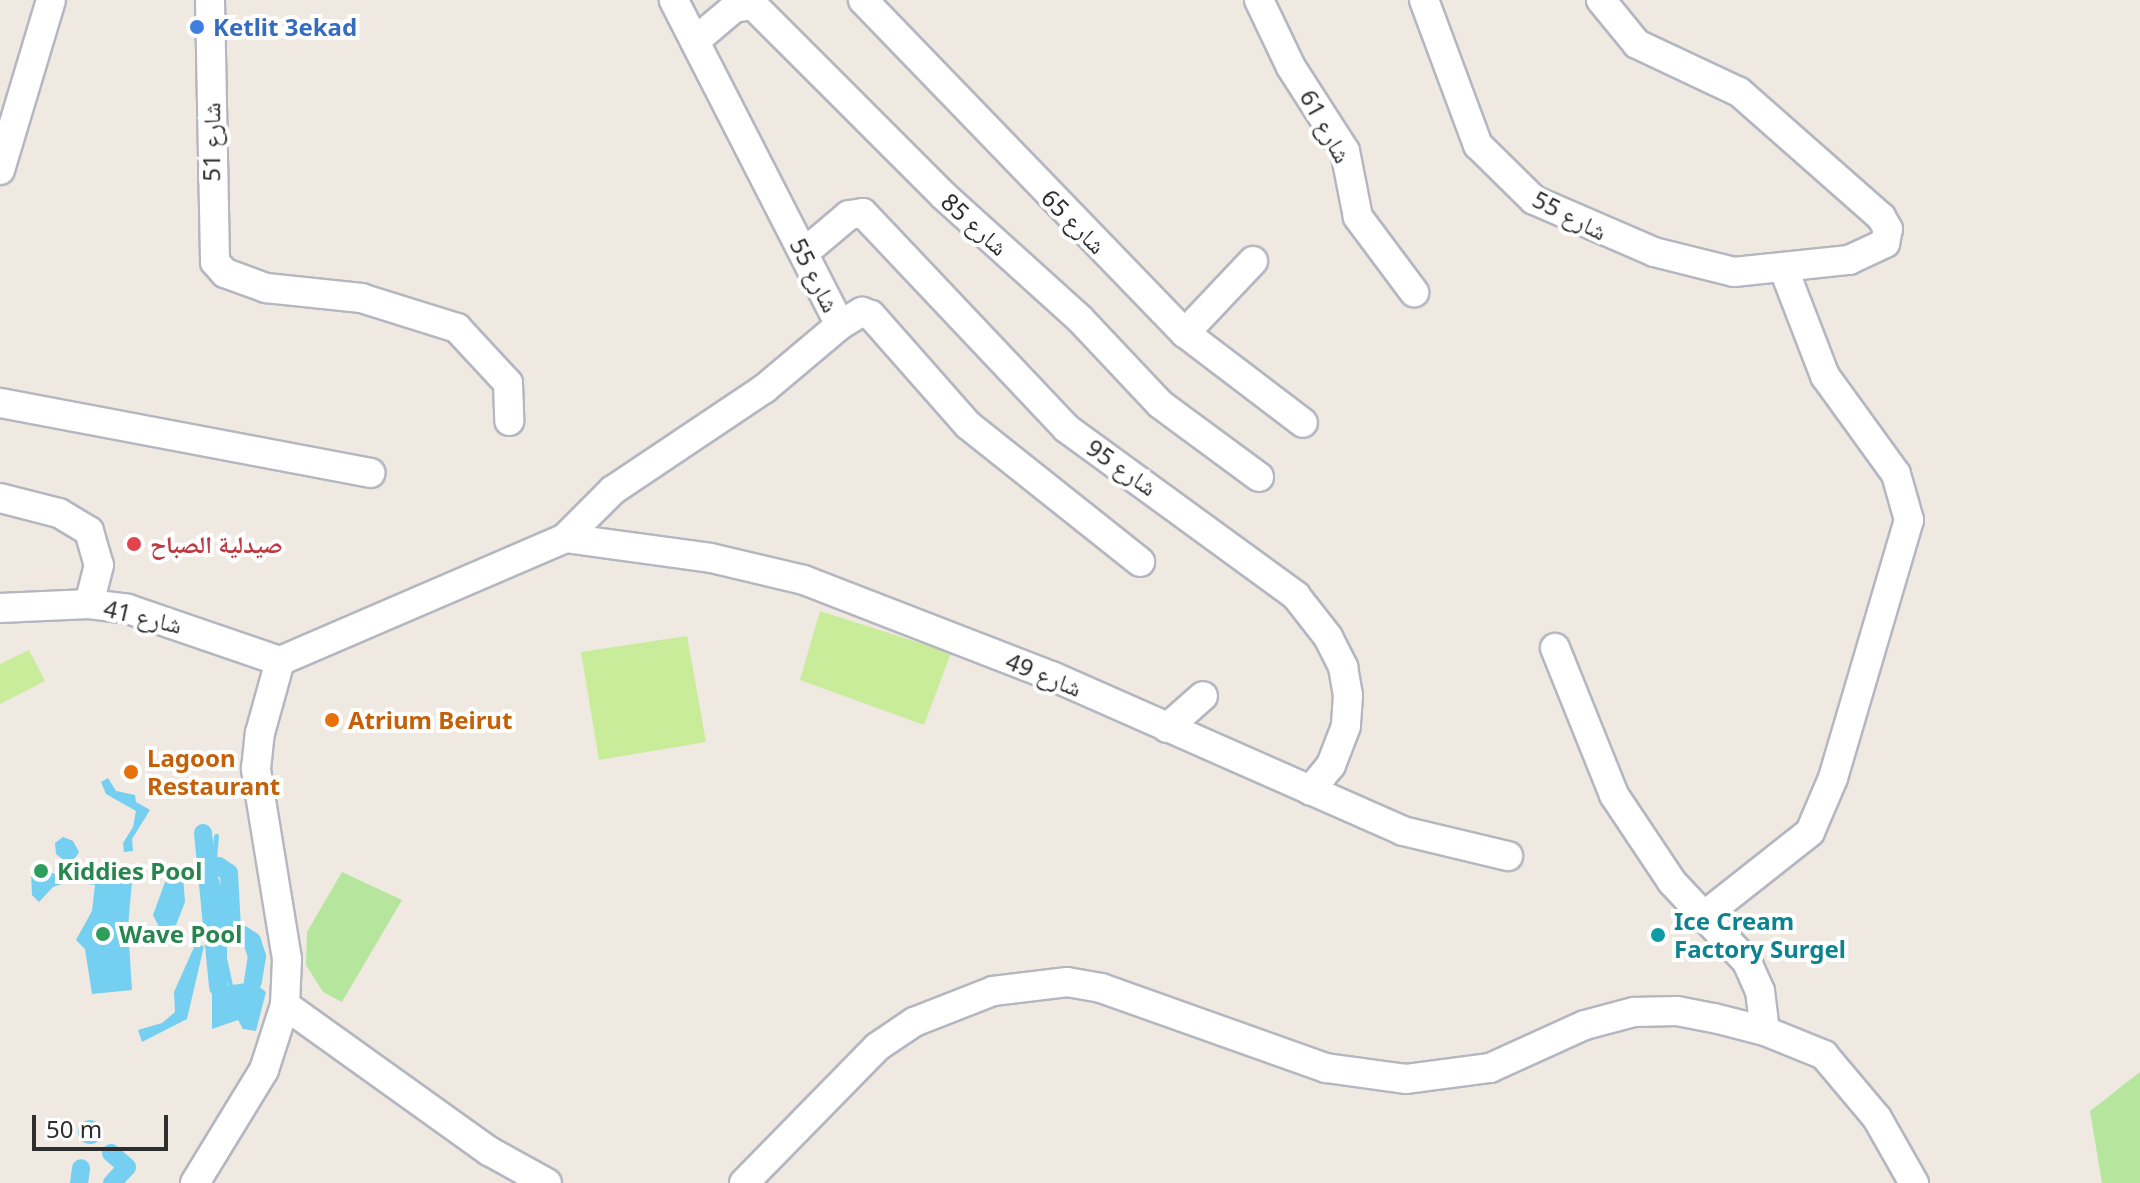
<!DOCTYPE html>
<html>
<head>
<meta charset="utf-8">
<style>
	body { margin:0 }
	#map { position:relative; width:2140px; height:1183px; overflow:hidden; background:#efe9e1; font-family:"Noto Sans","Noto Naskh Arabic",sans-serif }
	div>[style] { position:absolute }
	.green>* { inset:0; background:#b6e59e }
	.pitch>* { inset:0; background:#c9ec9a }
	.water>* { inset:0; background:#75cff0 }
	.round { border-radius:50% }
	.stream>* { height:5px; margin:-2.5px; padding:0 2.5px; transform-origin:2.5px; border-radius:2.5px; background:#75cff0 }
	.canal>* { height:18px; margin:-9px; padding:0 9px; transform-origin:9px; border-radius:9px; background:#75cff0 }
	.roads { filter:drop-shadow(2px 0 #b4b7c1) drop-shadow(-2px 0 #b4b7c1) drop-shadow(0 2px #b4b7c1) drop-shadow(0 -2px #b4b7c1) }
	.minor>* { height:28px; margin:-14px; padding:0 14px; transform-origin:14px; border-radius:14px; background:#fff }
	.dots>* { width:22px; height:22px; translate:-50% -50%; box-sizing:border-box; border:4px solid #fff; border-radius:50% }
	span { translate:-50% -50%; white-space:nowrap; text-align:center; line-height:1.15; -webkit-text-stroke:8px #fff; paint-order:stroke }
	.shop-label { font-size:24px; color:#366cbe; font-weight:700 }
	.left { translate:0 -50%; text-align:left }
	.street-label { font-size:24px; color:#2e2e2e }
	.health-label { font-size:24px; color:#be3a42; font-weight:700 }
	.food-label { font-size:24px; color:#c56008; font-weight:700 }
	.leisure-label { font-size:24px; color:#27864d; font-weight:700 }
	.culture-label { font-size:24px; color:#0d838f; font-weight:700 }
	.scale { position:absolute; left:32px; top:1115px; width:136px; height:36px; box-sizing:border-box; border:4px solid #2e2e2e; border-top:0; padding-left:10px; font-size:24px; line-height:28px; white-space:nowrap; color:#2e2e2e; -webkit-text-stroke:6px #fff; paint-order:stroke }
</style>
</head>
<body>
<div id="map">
	<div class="green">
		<i style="clip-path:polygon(342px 872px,402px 900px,342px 1002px,323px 992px,306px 965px,307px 932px)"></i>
		<i style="clip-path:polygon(2140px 1072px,2140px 1183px,2102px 1183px,2090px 1111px)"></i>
	</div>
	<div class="pitch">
		<i style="clip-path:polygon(820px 611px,951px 653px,924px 725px,800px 680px)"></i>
		<i style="clip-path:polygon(687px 636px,706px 742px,599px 760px,581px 652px)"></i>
		<i style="clip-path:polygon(29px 650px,45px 681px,0 704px,0 664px)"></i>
	</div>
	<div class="water">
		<i style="clip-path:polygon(108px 778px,116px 791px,135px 795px,136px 802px,150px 810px,132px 839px,133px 851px,124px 852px,123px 843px,133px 827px,136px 811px,106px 794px,101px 782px)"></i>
		<i style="clip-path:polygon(63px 837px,73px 841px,79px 852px,73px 861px,76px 879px,53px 887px,39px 902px,32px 895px,31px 872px,38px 864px,56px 875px,63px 869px,65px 861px,56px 854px,55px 843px)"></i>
		<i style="clip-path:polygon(133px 870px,128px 927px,132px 990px,92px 994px,85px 949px,76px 940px,92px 911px,95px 885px,87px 884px,87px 875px)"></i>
		<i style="clip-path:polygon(169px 871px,183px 876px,185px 902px,176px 925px,159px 927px,153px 915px)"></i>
		<i style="clip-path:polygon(195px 945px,204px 946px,187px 1019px,142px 1042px,138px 1030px,162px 1023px,175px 1012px,174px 992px)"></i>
		<i style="clip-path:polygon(253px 982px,266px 992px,256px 1031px,243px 1029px,238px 1020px,212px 1029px,212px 988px)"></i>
		<i class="round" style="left:78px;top:1120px;width:24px;height:24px"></i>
	</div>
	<div class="stream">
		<i style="left:216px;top:836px;width:35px;rotate:95deg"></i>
		<i style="left:213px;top:871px;width:24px;rotate:71deg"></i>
		<i style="left:221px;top:894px;width:37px;rotate:95deg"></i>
		<i style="left:218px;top:931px;width:55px;rotate:77.5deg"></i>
		<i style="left:209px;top:837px;width:15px;rotate:79deg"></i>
		<i style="left:215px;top:881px;width:52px;rotate:80deg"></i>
		<i style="left:224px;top:932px;width:54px;rotate:90deg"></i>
	</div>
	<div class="canal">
		<i style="left:203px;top:833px;width:155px;rotate:84.4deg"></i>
		<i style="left:219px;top:866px;width:12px;rotate:35deg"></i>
		<i style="left:229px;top:873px;width:55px;rotate:86.9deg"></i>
		<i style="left:232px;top:928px;width:24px;rotate:33deg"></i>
		<i style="left:252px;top:941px;width:16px;rotate:72deg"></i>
		<i style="left:257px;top:956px;width:26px;rotate:99deg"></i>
		<i style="left:111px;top:1153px;width:21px;rotate:41deg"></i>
		<i style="left:127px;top:1167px;width:22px;rotate:133deg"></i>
		<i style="left:79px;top:1183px;width:15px;rotate:-82deg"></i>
	</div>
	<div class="roads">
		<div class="minor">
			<i style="left:210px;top:0;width:262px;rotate:88.9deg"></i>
			<i style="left:215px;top:262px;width:15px;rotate:48deg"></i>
			<i style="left:225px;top:273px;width:44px;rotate:20.1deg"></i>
			<i style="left:266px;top:288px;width:96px;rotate:6deg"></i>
			<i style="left:361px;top:298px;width:101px;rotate:17.4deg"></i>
			<i style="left:457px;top:328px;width:75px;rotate:47.2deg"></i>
			<i style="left:508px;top:383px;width:38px;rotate:88deg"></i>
			<i style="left:863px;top:0;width:463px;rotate:46deg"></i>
			<i style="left:1185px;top:333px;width:148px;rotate:37.3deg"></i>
			<i style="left:1259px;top:0;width:74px;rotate:64.5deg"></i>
			<i style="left:1291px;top:67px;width:100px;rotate:57.3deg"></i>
			<i style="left:1345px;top:151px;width:67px;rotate:78.9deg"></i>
			<i style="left:1358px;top:217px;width:94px;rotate:53.3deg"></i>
			<i style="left:1424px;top:0;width:155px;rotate:69.6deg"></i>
			<i style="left:1478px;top:145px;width:78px;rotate:44.5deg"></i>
			<i style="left:1534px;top:200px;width:131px;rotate:23.4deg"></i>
			<i style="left:1654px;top:252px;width:82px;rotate:14deg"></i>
			<i style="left:1734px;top:272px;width:116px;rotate:-6deg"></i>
			<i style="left:1849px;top:260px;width:40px;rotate:-25deg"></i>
			<i style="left:1885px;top:243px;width:14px;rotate:-78deg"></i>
			<i style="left:1888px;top:229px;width:14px;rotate:-120deg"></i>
			<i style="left:1881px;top:217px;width:189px;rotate:-138.6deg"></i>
			<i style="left:1739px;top:92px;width:113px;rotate:-154.8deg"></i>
			<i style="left:1637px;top:44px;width:57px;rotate:-129.3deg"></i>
			<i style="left:695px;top:41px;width:51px;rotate:-40.2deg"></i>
			<i style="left:734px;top:8px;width:19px;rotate:-9deg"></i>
			<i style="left:753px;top:5px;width:270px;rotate:45deg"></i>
			<i style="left:944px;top:196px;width:183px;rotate:42.1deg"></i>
			<i style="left:1080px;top:319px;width:117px;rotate:46.7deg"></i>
			<i style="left:1160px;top:404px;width:123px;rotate:36.4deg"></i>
			<i style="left:0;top:170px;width:177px;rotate:-73.3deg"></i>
			<i style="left:805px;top:252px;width:57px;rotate:-40.1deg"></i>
			<i style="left:849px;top:215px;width:14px;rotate:-8deg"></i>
			<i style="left:863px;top:213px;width:296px;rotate:46.6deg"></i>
			<i style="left:1066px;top:428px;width:285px;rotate:36.1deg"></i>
			<i style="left:1296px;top:596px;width:52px;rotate:52deg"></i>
			<i style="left:1328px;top:637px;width:34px;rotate:63deg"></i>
			<i style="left:1343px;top:667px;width:28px;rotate:80deg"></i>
			<i style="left:1348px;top:695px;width:31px;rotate:94deg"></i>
			<i style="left:1346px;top:726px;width:42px;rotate:111deg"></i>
			<i style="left:1331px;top:765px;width:33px;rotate:129deg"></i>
			<i style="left:840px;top:325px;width:26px;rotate:-31deg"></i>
			<i style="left:862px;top:312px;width:9px;rotate:18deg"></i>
			<i style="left:871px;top:315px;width:147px;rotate:48.6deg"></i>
			<i style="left:968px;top:425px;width:220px;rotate:38.5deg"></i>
			<i style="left:1185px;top:333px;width:99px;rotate:-46.6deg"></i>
			<i style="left:0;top:403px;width:377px;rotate:10.7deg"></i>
			<i style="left:0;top:498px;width:61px;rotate:14.3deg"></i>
			<i style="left:59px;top:513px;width:35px;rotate:31deg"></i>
			<i style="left:89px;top:531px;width:35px;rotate:74deg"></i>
			<i style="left:99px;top:565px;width:40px;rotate:104.4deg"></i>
			<i style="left:565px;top:538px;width:147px;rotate:7.8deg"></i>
			<i style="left:711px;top:558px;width:96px;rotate:13.3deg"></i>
			<i style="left:804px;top:580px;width:266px;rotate:21.2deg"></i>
			<i style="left:1052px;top:676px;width:384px;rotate:23.8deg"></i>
			<i style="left:1403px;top:831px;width:108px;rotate:13.4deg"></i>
			<i style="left:0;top:608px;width:89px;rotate:-2.6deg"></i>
			<i style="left:89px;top:604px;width:39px;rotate:7deg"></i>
			<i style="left:128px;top:609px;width:161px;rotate:18.9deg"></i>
			<i style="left:1555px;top:648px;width:158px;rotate:68.1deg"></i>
			<i style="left:1614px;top:795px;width:105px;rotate:56.3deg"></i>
			<i style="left:1672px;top:882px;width:110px;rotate:46.8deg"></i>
			<i style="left:1747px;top:962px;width:32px;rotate:66deg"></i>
			<i style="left:1760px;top:991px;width:40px;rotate:82.9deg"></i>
			<i style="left:280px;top:661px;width:310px;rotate:-23.3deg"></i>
			<i style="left:565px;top:538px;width:68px;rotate:-45deg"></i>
			<i style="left:613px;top:490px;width:182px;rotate:-33.8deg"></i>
			<i style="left:764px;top:389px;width:99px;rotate:-40.1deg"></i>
			<i style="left:840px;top:325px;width:365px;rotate:-117.1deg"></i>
			<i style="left:1167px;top:728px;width:48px;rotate:-41.6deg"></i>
			<i style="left:1705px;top:915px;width:134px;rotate:-38.3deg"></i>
			<i style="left:1810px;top:832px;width:59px;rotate:-66.9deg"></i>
			<i style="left:1833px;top:778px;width:269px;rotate:-73.6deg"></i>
			<i style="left:1909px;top:520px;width:48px;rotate:-105.8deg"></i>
			<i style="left:1896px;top:474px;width:121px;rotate:-125.9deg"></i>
			<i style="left:1825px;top:376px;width:114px;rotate:-111.1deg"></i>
			<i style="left:285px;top:1005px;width:251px;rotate:35.6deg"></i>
			<i style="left:489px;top:1151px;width:66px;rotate:28.9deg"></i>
			<i style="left:195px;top:1183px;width:132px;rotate:-58.6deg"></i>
			<i style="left:264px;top:1070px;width:68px;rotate:-72.1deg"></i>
			<i style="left:285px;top:1005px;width:46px;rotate:-87.5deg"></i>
			<i style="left:287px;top:959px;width:193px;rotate:-99.3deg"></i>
			<i style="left:256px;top:769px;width:36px;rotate:-84deg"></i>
			<i style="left:260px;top:733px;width:75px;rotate:-74.5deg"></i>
			<i style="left:744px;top:1183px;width:190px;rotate:-45.6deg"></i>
			<i style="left:877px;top:1047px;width:45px;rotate:-34deg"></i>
			<i style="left:914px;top:1022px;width:85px;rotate:-21.4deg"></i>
			<i style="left:993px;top:991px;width:75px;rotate:-6.9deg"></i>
			<i style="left:1067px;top:982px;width:35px;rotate:10deg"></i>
			<i style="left:1101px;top:988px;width:239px;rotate:19.6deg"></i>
			<i style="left:1326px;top:1068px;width:80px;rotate:7.9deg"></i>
			<i style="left:1405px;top:1079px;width:86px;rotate:-7.4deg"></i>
			<i style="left:1490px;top:1068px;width:104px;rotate:-24.4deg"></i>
			<i style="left:1585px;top:1025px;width:51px;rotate:-14.9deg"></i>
			<i style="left:1634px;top:1012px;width:43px;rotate:-1.3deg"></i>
			<i style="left:1677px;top:1011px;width:38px;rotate:11deg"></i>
			<i style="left:1714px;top:1018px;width:53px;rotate:14.3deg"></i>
			<i style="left:1765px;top:1031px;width:64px;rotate:22.1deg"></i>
			<i style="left:1824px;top:1055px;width:82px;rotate:49.9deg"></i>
			<i style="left:1877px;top:1118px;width:75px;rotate:60.4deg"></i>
		</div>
	</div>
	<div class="dots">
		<i style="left:197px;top:27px;background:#3f7fe0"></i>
		<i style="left:134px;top:544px;background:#e0444e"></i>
		<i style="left:332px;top:720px;background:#e8710a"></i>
		<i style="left:131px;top:772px;background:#e8710a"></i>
		<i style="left:41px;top:871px;background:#2e9e5b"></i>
		<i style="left:103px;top:934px;background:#2e9e5b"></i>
		<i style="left:1658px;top:935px;background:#0f9aa8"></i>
	</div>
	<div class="shop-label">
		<span class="left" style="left:213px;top:27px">Ketlit 3ekad</span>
	</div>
	<div class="street-label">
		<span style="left:1326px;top:126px;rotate:61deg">شارع 61</span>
		<span style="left:211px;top:142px;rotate:-90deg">شارع 51</span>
		<span style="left:1570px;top:215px;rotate:27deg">شارع 55</span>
		<span style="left:1074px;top:221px;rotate:45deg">شارع 65</span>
		<span style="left:975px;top:224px;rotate:42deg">شارع 85</span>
		<span style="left:815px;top:275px;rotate:63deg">شارع 55</span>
		<span style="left:1122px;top:467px;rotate:35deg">شارع 95</span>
		<span style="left:143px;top:616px;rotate:13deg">شارع 41</span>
		<span style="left:1044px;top:674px;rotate:22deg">شارع 49</span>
	</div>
	<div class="health-label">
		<span class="left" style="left:150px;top:544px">صيدلية الصباح</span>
	</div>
	<div class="food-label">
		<span class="left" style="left:348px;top:720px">Atrium Beirut</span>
		<span class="left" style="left:147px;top:772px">Lagoon<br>Restaurant</span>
	</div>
	<div class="leisure-label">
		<span class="left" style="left:57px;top:871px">Kiddies Pool</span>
		<span class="left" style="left:119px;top:934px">Wave Pool</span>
	</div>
	<div class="culture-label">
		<span class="left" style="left:1674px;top:935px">Ice Cream<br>Factory Surgel</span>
	</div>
	<div class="scale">50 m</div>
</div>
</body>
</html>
